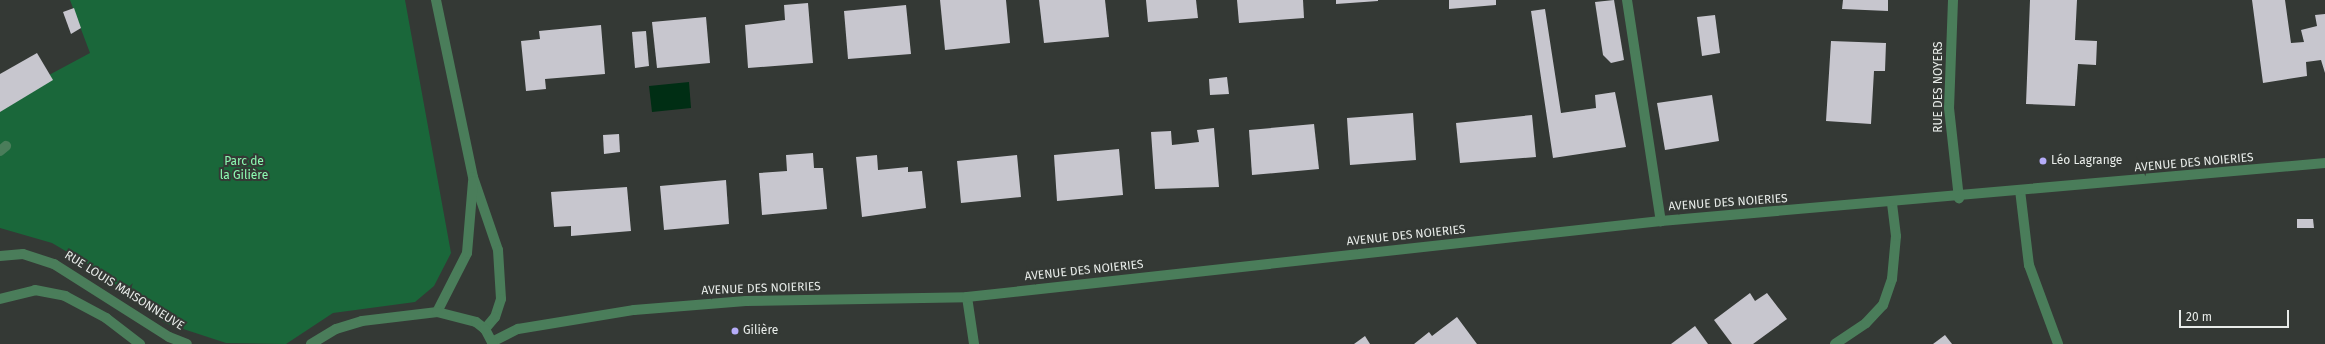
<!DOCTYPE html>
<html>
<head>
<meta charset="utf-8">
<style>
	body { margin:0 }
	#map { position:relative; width:2325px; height:344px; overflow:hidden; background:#343935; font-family:"Fira Sans",sans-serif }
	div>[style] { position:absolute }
	.green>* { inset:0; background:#1a673a }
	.water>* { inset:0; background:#002e14 }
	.building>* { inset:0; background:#c7c6ce }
	.minor>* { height:10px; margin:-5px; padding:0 5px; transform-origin:5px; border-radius:5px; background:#4a7d5a }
	.tertiary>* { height:10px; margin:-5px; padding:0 5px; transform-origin:5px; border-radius:5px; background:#4a7d5a }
	.dots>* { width:11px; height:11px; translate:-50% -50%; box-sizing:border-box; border:2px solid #343935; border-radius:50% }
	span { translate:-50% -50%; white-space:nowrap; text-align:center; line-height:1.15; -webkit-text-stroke:4px #343935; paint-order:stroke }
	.street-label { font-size:12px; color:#e8ece9 }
	.poi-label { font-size:12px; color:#e8ece9 }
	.left { translate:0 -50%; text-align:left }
	.park-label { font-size:12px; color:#8dfab2 }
	.scale { position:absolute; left:2179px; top:310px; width:110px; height:18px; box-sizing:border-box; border:2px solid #e8ece9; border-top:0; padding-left:5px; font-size:12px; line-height:14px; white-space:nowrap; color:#e8ece9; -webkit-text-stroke:3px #343935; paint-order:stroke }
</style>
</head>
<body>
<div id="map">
	<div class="green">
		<i style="clip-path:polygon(70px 0,405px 0,451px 253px,434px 286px,415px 302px,333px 313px,286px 344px,226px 343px,165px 323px,93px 267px,52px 243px,0 228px,0 112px,49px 75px,90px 53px)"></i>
	</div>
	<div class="water">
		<i style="clip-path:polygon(689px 82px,691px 108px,652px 112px,649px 86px)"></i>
	</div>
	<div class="building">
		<i style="clip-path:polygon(940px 0,1006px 0,1010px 43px,945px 50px)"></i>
		<i style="clip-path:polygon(1039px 0,1105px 0,1109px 37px,1044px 43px)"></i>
		<i style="clip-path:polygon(1146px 0,1196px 0,1198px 18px,1148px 22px)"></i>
		<i style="clip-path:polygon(1237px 0,1303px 0,1304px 18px,1239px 23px)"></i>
		<i style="clip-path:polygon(1336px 0,1378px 0,1378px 1px,1336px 4px)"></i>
		<i style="clip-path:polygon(1449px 0,1496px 0,1496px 5px,1449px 9px)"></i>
		<i style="clip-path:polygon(1614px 0,1624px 60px,1611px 63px,1603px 55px,1595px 2px)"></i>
		<i style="clip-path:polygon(1843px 0,1888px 0,1888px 11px,1842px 9px)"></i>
		<i style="clip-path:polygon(2030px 0,2077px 0,2075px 40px,2097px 41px,2096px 65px,2078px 64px,2075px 106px,2026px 104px)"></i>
		<i style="clip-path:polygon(2252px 0,2285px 0,2291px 43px,2304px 42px,2301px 30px,2317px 26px,2315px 15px,2325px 14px,2325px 73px,2321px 60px,2306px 62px,2307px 76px,2263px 83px)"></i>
		<i style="clip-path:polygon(808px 3px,813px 63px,748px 68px,745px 25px,785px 20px,784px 5px)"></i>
		<i style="clip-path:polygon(906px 5px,911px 54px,848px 59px,844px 11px)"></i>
		<i style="clip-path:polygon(74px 8px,81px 28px,71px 34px,63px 12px)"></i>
		<i style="clip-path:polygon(1545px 9px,1561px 113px,1596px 108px,1595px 95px,1615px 92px,1626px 147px,1553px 158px,1531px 11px)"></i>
		<i style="clip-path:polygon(1715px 15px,1720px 53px,1702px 56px,1697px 17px)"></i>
		<i style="clip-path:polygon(706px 17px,710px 63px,657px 68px,652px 22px)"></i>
		<i style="clip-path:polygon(601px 25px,605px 74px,545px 79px,546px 89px,526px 91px,521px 41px,540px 39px,539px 31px)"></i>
		<i style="clip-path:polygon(646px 31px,649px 66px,635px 68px,632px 32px)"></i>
		<i style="clip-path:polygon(1831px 41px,1886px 43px,1885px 71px,1874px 71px,1871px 124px,1826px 121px)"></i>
		<i style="clip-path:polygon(37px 53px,53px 80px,0 112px,0 74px)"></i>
		<i style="clip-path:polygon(1227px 77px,1229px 94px,1210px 95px,1209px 79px)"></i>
		<i style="clip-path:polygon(1712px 95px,1719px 141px,1665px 150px,1657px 103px)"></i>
		<i style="clip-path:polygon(1413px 113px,1416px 160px,1350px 165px,1347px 118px)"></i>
		<i style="clip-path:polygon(1532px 115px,1536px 157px,1460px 163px,1456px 123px)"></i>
		<i style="clip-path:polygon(1314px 124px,1319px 169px,1252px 175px,1249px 130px)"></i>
		<i style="clip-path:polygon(1214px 128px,1219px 187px,1155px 189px,1151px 132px,1171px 131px,1172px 145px,1199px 142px,1197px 130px)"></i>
		<i style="clip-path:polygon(619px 134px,620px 152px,604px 154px,603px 135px)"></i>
		<i style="clip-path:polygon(1119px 149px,1123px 195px,1057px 201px,1054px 155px)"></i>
		<i style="clip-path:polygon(813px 153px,814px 168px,823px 168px,827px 209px,762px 215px,759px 173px,787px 171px,786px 155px)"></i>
		<i style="clip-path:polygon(877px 155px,878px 170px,908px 167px,908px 172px,922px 171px,926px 208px,862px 217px,856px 157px)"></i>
		<i style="clip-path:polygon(1017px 155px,1021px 197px,961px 203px,957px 161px)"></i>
		<i style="clip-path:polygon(726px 180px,729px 224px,664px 230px,660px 186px)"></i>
		<i style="clip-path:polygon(627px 187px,631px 231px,571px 236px,571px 226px,554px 227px,551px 192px)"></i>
		<i style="clip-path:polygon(2297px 219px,2313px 219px,2314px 228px,2297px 228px)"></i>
		<i style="clip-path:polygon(1750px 293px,1755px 301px,1767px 293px,1787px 319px,1753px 344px,1732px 344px,1714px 320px)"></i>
		<i style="clip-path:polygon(1457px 317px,1477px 344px,1414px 344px,1429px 332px,1432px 336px)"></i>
		<i style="clip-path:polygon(1695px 326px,1708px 344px,1671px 344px)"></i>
		<i style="clip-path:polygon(1945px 335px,1952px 344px,1933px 344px)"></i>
		<i style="clip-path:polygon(1365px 336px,1370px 344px,1354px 344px)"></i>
	</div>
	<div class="minor">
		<i style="left:436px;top:0;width:181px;rotate:78.2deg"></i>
		<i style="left:473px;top:177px;width:77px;rotate:71.1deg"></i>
		<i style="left:498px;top:250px;width:49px;rotate:86.5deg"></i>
		<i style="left:501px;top:299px;width:19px;rotate:108deg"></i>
		<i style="left:495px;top:317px;width:16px;rotate:130deg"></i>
		<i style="left:1627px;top:0;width:224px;rotate:81.3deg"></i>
		<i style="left:1953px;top:0;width:108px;rotate:92.1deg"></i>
		<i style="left:1949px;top:108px;width:91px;rotate:83.7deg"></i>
		<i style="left:0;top:151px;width:8px;rotate:-40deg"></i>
		<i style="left:2020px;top:190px;width:76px;rotate:83.2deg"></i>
		<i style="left:2029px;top:265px;width:84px;rotate:69.8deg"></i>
		<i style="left:967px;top:297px;width:48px;rotate:81.5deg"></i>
		<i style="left:437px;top:312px;width:66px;rotate:-63deg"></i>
		<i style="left:467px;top:253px;width:72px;rotate:-85.2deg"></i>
		<i style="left:1835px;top:344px;width:37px;rotate:-34deg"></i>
		<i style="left:1866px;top:323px;width:25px;rotate:-47deg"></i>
		<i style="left:1883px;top:305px;width:28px;rotate:-71deg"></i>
		<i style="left:1892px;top:279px;width:43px;rotate:-84.7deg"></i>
		<i style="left:1896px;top:236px;width:33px;rotate:-97deg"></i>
	</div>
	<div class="tertiary">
		<i style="left:0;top:256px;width:23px;rotate:-5deg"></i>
		<i style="left:23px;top:254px;width:33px;rotate:18deg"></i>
		<i style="left:54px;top:264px;width:136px;rotate:32.4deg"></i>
		<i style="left:169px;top:337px;width:19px;rotate:21deg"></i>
		<i style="left:0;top:299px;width:36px;rotate:-14deg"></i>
		<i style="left:35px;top:290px;width:31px;rotate:11deg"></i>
		<i style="left:65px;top:296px;width:47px;rotate:28.2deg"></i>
		<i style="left:106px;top:318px;width:43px;rotate:37.4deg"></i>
		<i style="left:492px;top:342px;width:29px;rotate:-27deg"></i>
		<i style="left:518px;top:329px;width:118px;rotate:-9.3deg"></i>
		<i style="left:634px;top:310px;width:112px;rotate:-4.6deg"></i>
		<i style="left:746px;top:301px;width:221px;rotate:-1deg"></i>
		<i style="left:967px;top:297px;width:698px;rotate:-6.25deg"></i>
		<i style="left:1661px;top:221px;width:667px;rotate:-4.99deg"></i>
		<i style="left:311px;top:344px;width:29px;rotate:-31deg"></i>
		<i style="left:336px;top:329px;width:27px;rotate:-17deg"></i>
		<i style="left:362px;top:321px;width:76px;rotate:-6.8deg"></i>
		<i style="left:437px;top:312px;width:40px;rotate:14.4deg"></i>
		<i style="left:476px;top:322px;width:11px;rotate:38deg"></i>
		<i style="left:485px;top:329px;width:17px;rotate:62deg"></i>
	</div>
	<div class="dots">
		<i style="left:2043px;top:161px;background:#b5acf8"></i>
		<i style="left:735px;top:331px;background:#b5acf8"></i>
	</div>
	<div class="street-label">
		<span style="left:1939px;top:87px;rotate:-90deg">RUE DES NOYERS</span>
		<span style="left:2194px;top:163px;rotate:-5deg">AVENUE DES NOIERIES</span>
		<span style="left:1728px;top:203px;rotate:-4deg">AVENUE DES NOIERIES</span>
		<span style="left:1406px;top:236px;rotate:-6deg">AVENUE DES NOIERIES</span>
		<span style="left:1084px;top:271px;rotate:-6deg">AVENUE DES NOIERIES</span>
		<span style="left:761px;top:289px;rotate:-2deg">AVENUE DES NOIERIES</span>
		<span style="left:124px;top:291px;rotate:32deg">RUE LOUIS MAISONNEUVE</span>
	</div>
	<div class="poi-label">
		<span class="left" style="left:2051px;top:161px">Léo Lagrange</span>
		<span class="left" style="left:743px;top:331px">Gilière</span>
	</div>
	<div class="park-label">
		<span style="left:244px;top:169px">Parc de<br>la Gilière</span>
	</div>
	<div class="scale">20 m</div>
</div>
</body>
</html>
